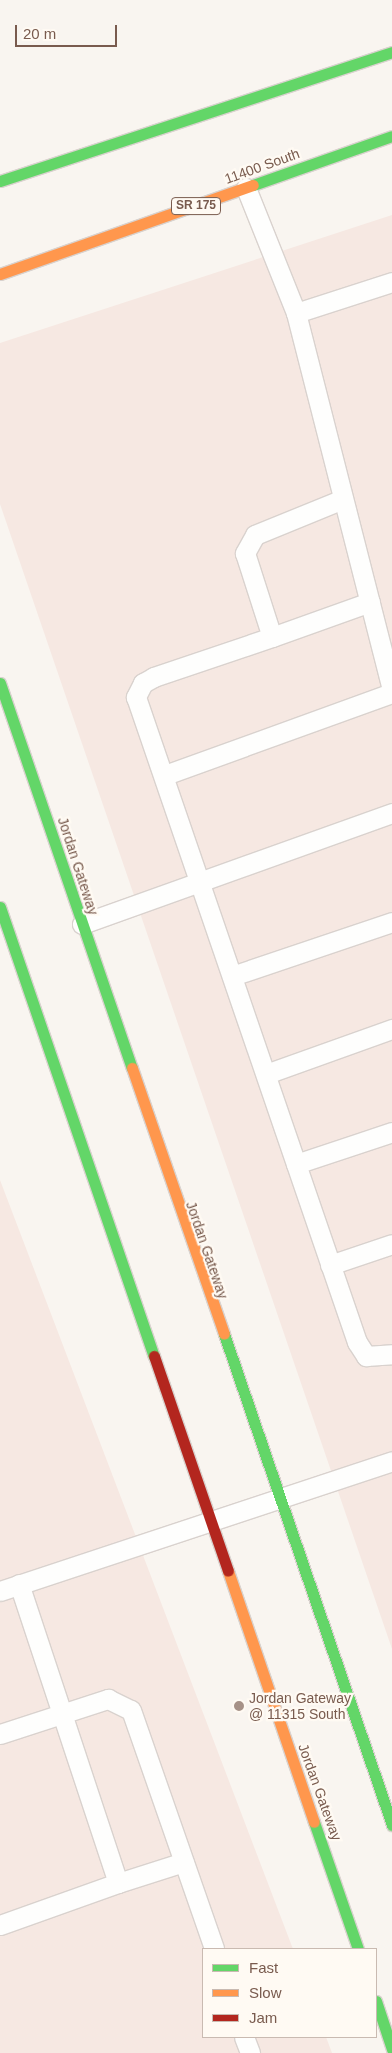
<!DOCTYPE html>
<html>
<head>
<meta charset="utf-8">
<style>
	body { margin:0 }
	#map { position:relative; width:392px; height:2053px; overflow:hidden; background:#f9f5f0; font-family:Helvetica,sans-serif }
	div>[style] { position:absolute }
	.commercial>* { inset:0; background:#f6e8e2 }
	.roads { filter:drop-shadow(1px 0 #d9d2ce) drop-shadow(-1px 0 #d9d2ce) drop-shadow(0 1px #d9d2ce) drop-shadow(0 -1px #d9d2ce) }
	.lane>* { height:19px; margin:-9.5px; padding:0 9.5px; transform-origin:9.5px; border-radius:9.5px; background:#fefefd }
	.fast>* { height:11px; margin:-5.5px; padding:0 5.5px; transform-origin:5.5px; border-radius:5.5px; background:#63d668 }
	.slow>* { height:11px; margin:-5.5px; padding:0 5.5px; transform-origin:5.5px; border-radius:5.5px; background:#ff974d }
	.jam>* { height:11px; margin:-5.5px; padding:0 5.5px; transform-origin:5.5px; border-radius:5.5px; background:#b3261e }
	.dots>* { width:14px; height:14px; translate:-50% -50%; box-sizing:border-box; border:2px solid #fffaf3; border-radius:50% }
	span { translate:-50% -50%; white-space:nowrap; text-align:center; line-height:1.15; -webkit-text-stroke:4.5px #fffaf3; paint-order:stroke }
	.shield-label span { padding:1px 4px; background:#fffaf3; border:1px solid; border-radius:4px; -webkit-text-stroke-width:0 }
	.shield-label { font-size:12px; color:#795b4e; font-weight:700 }
	.street-label { font-size:14px; color:#795b4e }
	.poi-label { font-size:14px; color:#795b4e }
	.left { translate:0 -50%; text-align:left }
	.legend { position:absolute; left:202px; top:1948px; width:175px; height:90px; box-sizing:border-box; background:#fffaf3; border:1px solid #c9bab1; margin:0; padding:6px 9px; list-style:none; font-size:15px; color:#795b4e }
	.legend li { display:flex; align-items:center; gap:10px; height:25px }
	.legend b { width:25px; border:1px solid #c9bab1 }
	.scale { position:absolute; left:15px; top:25px; width:102px; height:22px; box-sizing:border-box; border:2px solid #795b4e; border-top:0; padding-left:6px; font-size:15px; line-height:18px; white-space:nowrap; color:#795b4e; -webkit-text-stroke:4px #fffaf3; paint-order:stroke }
</style>
</head>
<body>
<div id="map">
	<div class="commercial">
		<i style="clip-path:polygon(392px 215px,392px 1649px,0 504px,0 343px)"></i>
		<i style="clip-path:polygon(0 1180px,293px 1949px,203px 1949px,203px 2037px,326px 2037px,332px 2053px,0 2053px)"></i>
	</div>
	<div class="roads">
		<div class="lane">
			<i style="left:246px;top:188px;width:135px;rotate:68.2deg"></i>
			<i style="left:296px;top:313px;width:101px;rotate:-17.9deg"></i>
			<i style="left:296px;top:313px;width:389px;rotate:75.7deg"></i>
			<i style="left:343px;top:499px;width:95px;rotate:157.8deg"></i>
			<i style="left:255px;top:535px;width:21px;rotate:119deg"></i>
			<i style="left:245px;top:553px;width:88px;rotate:72.2deg"></i>
			<i style="left:272px;top:637px;width:104px;rotate:-19.7deg"></i>
			<i style="left:272px;top:637px;width:125px;rotate:161.3deg"></i>
			<i style="left:154px;top:677px;width:13px;rotate:151deg"></i>
			<i style="left:143px;top:683px;width:16px;rotate:117deg"></i>
			<i style="left:136px;top:697px;width:682px;rotate:71.09deg"></i>
			<i style="left:357px;top:1342px;width:17px;rotate:57deg"></i>
			<i style="left:366px;top:1356px;width:26px;rotate:-4deg"></i>
			<i style="left:165px;top:775px;width:241px;rotate:-19.9deg"></i>
			<i style="left:82px;top:924px;width:329px;rotate:-19.7deg"></i>
			<i style="left:232px;top:976px;width:169px;rotate:-18.6deg"></i>
			<i style="left:266px;top:1074px;width:134px;rotate:-19.7deg"></i>
			<i style="left:296px;top:1164px;width:101px;rotate:-18.4deg"></i>
			<i style="left:330px;top:1265px;width:65px;rotate:-18.7deg"></i>
			<i style="left:0;top:1591px;width:413px;rotate:-18.3deg"></i>
			<i style="left:0;top:1734px;width:114px;rotate:-18deg"></i>
			<i style="left:108px;top:1699px;width:25px;rotate:26deg"></i>
			<i style="left:131px;top:1710px;width:253px;rotate:70.8deg"></i>
			<i style="left:118px;top:1883px;width:69px;rotate:-17.7deg"></i>
			<i style="left:0;top:1925px;width:125px;rotate:-19.6deg"></i>
			<i style="left:118px;top:1883px;width:315px;rotate:-108.3deg"></i>
			<i style="left:244px;top:2037px;width:17px;rotate:69deg"></i>
		</div>
		<div class="fast">
			<i style="left:0;top:181px;width:413px;rotate:-18.2deg"></i>
			<i style="left:253px;top:185px;width:147px;rotate:-19.4deg"></i>
			<i style="left:0;top:683px;width:407px;rotate:71.1deg"></i>
			<i style="left:0;top:907px;width:475px;rotate:71.1deg"></i>
			<i style="left:224px;top:1334px;width:519px;rotate:71.11deg"></i>
			<i style="left:314px;top:1822px;width:134px;rotate:70.9deg"></i>
			<i style="left:376px;top:2001px;width:51px;rotate:71.6deg"></i>
		</div>
		<div class="slow">
			<i style="left:0;top:274px;width:268px;rotate:-19.4deg"></i>
			<i style="left:132px;top:1068px;width:281px;rotate:70.9deg"></i>
			<i style="left:228px;top:1571px;width:265px;rotate:71.1deg"></i>
		</div>
		<div class="jam">
			<i style="left:154px;top:1356px;width:227px;rotate:71deg"></i>
		</div>
	</div>
	<div class="dots">
		<i style="left:239px;top:1706px;background:#a69187"></i>
	</div>
	<div class="shield-label">
		<span style="left:196px;top:206px">SR 175</span>
	</div>
	<div class="street-label">
		<span style="left:262px;top:166px;rotate:-20deg">11400 South</span>
		<span style="left:78px;top:866px;rotate:72deg">Jordan Gateway</span>
		<span style="left:207px;top:1250px;rotate:71deg">Jordan Gateway</span>
		<span style="left:320px;top:1792px;rotate:70deg">Jordan Gateway</span>
	</div>
	<div class="poi-label">
		<span class="left" style="left:249px;top:1706px">Jordan Gateway<br>@ 11315 South</span>
	</div>
	<ul class="legend">
	<li><b style="height:6px;background:#63d668"></b>Fast</li>
	<li><b style="height:6px;background:#ff974d"></b>Slow</li>
	<li><b style="height:6px;background:#b3261e"></b>Jam</li>
	</ul>
	<div class="scale">20 m</div>
</div>
</body>
</html>
